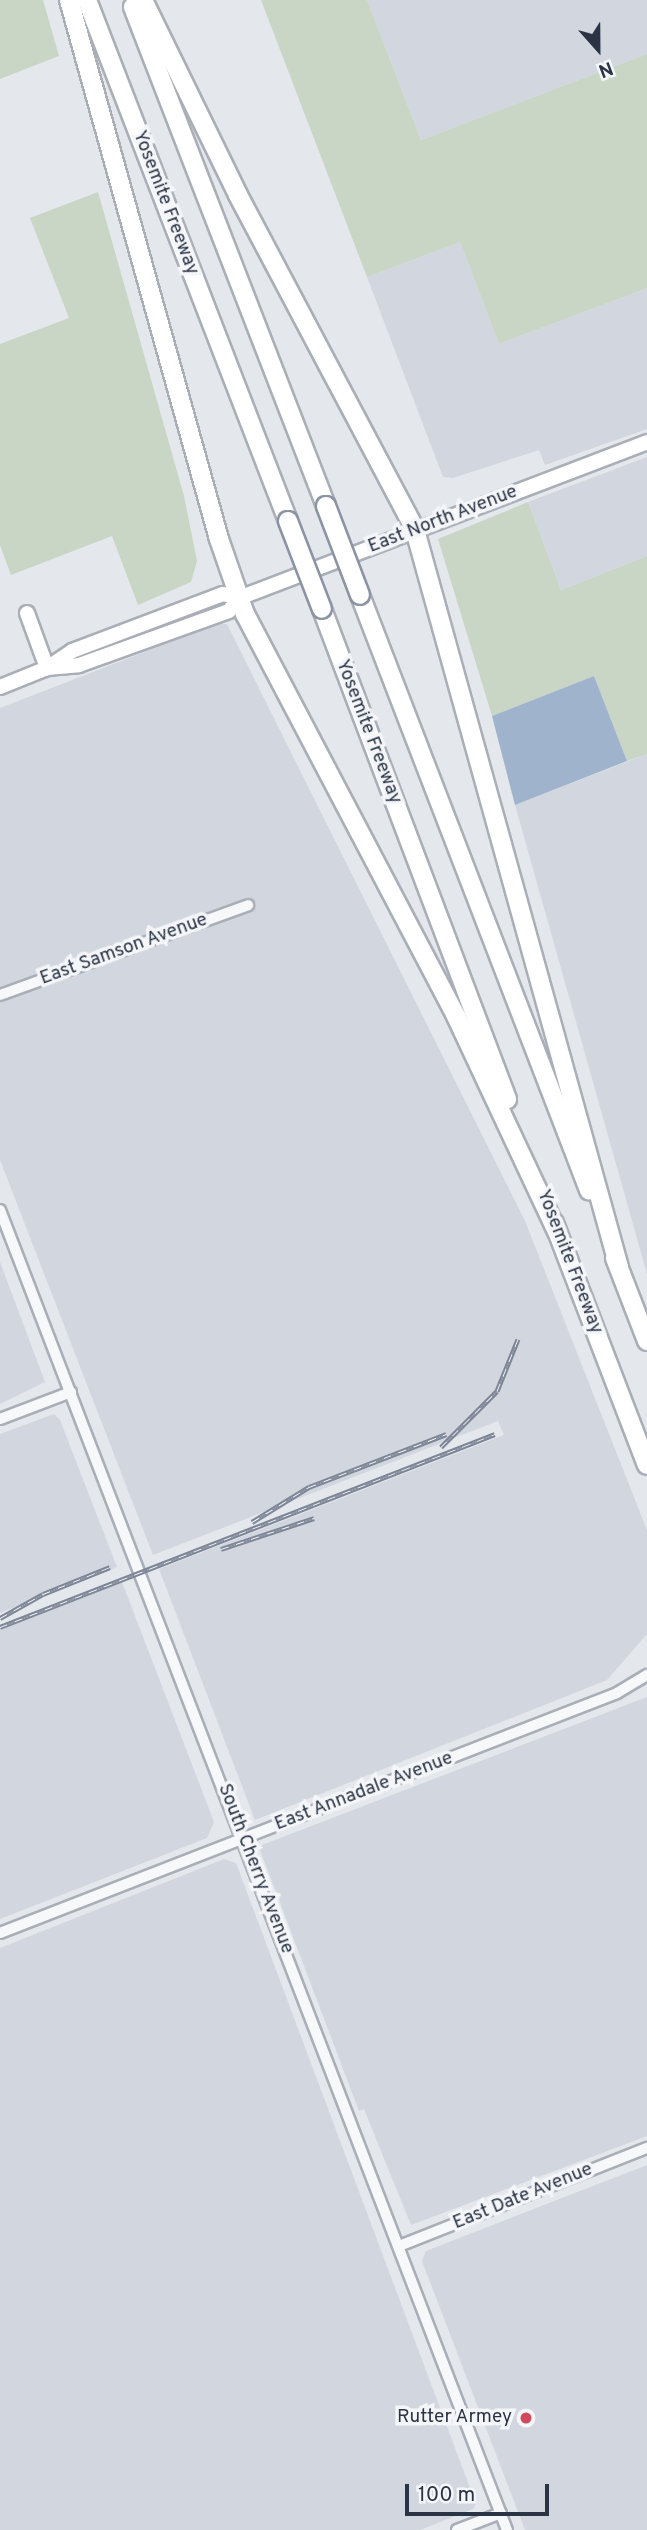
<!DOCTYPE html>
<html>
<head>
<meta charset="utf-8">
<style>
	body { margin:0 }
	#map { position:relative; width:647px; height:2530px; overflow:hidden; background:#e4e7ec; font-family:Overpass,sans-serif }
	div>[style] { position:absolute }
	.built>* { inset:0; background:#d2d6de }
	.green>* { inset:0; background:#c9d6c5 }
	.water>* { inset:0; background:#9fb4cc }
	.roads { filter:drop-shadow(2px 0 #a9aeb7) drop-shadow(-2px 0 #a9aeb7) drop-shadow(0 2px #a9aeb7) drop-shadow(0 -2px #a9aeb7) }
	.street>* { height:10px; margin:-5px; padding:0 5px; transform-origin:5px; border-radius:5px; background:#f7f8fa }
	.secondary>* { height:14px; margin:-7px; padding:0 7px; transform-origin:7px; border-radius:7px; background:#fff }
	.highway>* { height:18px; margin:-9px; padding:0 9px; transform-origin:9px; border-radius:9px; background:#fff }
	.rail>* { height:5px; margin-top:-2.5px; transform-origin:0; background:repeating-linear-gradient(90deg,#f4f6f9 0 8px,#7d8696 0 16px); box-sizing:border-box; border-block:2px solid #7d8696 }
	.bridges { filter:drop-shadow(2px 0 #8b94a3) drop-shadow(-2px 0 #8b94a3) drop-shadow(0 2px #8b94a3) drop-shadow(0 -2px #8b94a3) }
	.highway-bridge>* { height:18px; margin:-9px; padding:0 9px; transform-origin:9px; border-radius:9px; background:#fff }
	.dots>* { width:19px; height:19px; translate:-50% -50%; box-sizing:border-box; border:4px solid #f4f6f9; border-radius:50% }
	span { translate:-50% -50%; white-space:nowrap; text-align:center; line-height:1.15; -webkit-text-stroke:7px #f4f6f9; paint-order:stroke }
	.street-label { font-size:19px; color:#2b3445 }
	.poi-label { font-size:19px; color:#2b3445 }
	.right { translate:-100% -50%; text-align:right }
	.north { position:absolute; left:563px; top:14px; width:70px; height:70px; -webkit-text-stroke:5px #f4f6f9; paint-order:stroke; rotate:159deg; font-size:19px; font-weight:700; line-height:28px; text-align:center; color:#2b3445 }
	.north::after { content:''; display:block; margin:auto; width:24px; height:32px; background:#2b3445; clip-path:polygon(50% 0,100% 100%,50% 72%,0 100%) }
	.scale { position:absolute; left:405px; top:2484px; width:144px; height:32px; box-sizing:border-box; border:4px solid #2b3445; border-top:0; padding-left:9px; font-size:21px; line-height:24px; white-space:nowrap; color:#2b3445; -webkit-text-stroke:5px #f4f6f9; paint-order:stroke }
</style>
</head>
<body>
<div id="map">
	<div class="built">
		<i style="clip-path:polygon(367px 0,647px 0,647px 54px,421px 140px)"></i>
		<i style="clip-path:polygon(460px 242px,499px 344px,647px 288px,647px 429px,545px 465px,539px 450px,453px 478px,443px 477px,367px 277px)"></i>
		<i style="clip-path:polygon(647px 457px,647px 556px,561px 590px,528px 502px)"></i>
		<i style="clip-path:polygon(217px 624px,227px 624px,525px 1221px,647px 1530px,647px 1634px,607px 1680px,255px 1820px,159px 1569px,504px 1435px,498px 1421px,153px 1555px,0 1160px,0 708px)"></i>
		<i style="clip-path:polygon(647px 754px,647px 1274px,515px 805px)"></i>
		<i style="clip-path:polygon(0 1262px,45px 1382px,0 1404px)"></i>
		<i style="clip-path:polygon(54px 1414px,60px 1420px,117px 1567px,0 1613px,0 1434px)"></i>
		<i style="clip-path:polygon(122px 1582px,214px 1822px,207px 1838px,0 1919px,0 1630px)"></i>
		<i style="clip-path:polygon(647px 1697px,647px 2136px,411px 2225px,364px 2109px,359px 2111px,260px 1850px,262px 1845px)"></i>
		<i style="clip-path:polygon(224px 1859px,236px 1863px,476px 2504px,473px 2509px,420px 2530px,0 2530px,0 1948px)"></i>
		<i style="clip-path:polygon(647px 2165px,647px 2530px,525px 2530px,422px 2261px,426px 2251px)"></i>
	</div>
	<div class="green">
		<i style="clip-path:polygon(0 0,43px 0,59px 56px,0 79px)"></i>
		<i style="clip-path:polygon(261px 0,367px 0,421px 140px,647px 54px,647px 288px,499px 344px,460px 242px,367px 277px)"></i>
		<i style="clip-path:polygon(98px 192px,184px 496px,197px 561px,191px 582px,138px 605px,112px 536px,11px 575px,0 545px,0 344px,69px 318px,30px 218px)"></i>
		<i style="clip-path:polygon(528px 502px,561px 590px,647px 556px,647px 754px,627px 761px,594px 676px,492px 716px,438px 539px)"></i>
	</div>
	<div class="water">
		<i style="clip-path:polygon(594px 676px,627px 761px,515px 805px,492px 716px)"></i>
	</div>
	<div class="roads">
		<div class="street">
			<i style="left:0;top:995px;width:264px;rotate:-19.9deg"></i>
			<i style="left:0;top:1210px;width:1414px;rotate:68.99deg"></i>
			<i style="left:0;top:1419px;width:76px;rotate:-20.8deg"></i>
			<i style="left:0;top:1933px;width:662px;rotate:-21.25deg"></i>
			<i style="left:617px;top:1693px;width:35px;rotate:-31deg"></i>
			<i style="left:399px;top:2246px;width:267px;rotate:-21.6deg"></i>
			<i style="left:457px;top:2530px;width:47px;rotate:-21.1deg"></i>
		</div>
		<div class="secondary">
			<i style="left:27px;top:613px;width:59px;rotate:70deg"></i>
			<i style="left:47px;top:668px;width:32px;rotate:-5deg"></i>
			<i style="left:79px;top:665px;width:159px;rotate:-19.8deg"></i>
			<i style="left:229px;top:611px;width:16px;rotate:-52deg"></i>
			<i style="left:239px;top:598px;width:437px;rotate:-20.9deg"></i>
			<i style="left:0;top:687px;width:51px;rotate:-22deg"></i>
			<i style="left:47px;top:668px;width:30px;rotate:-34deg"></i>
			<i style="left:72px;top:651px;width:161px;rotate:-20.7deg"></i>
			<i style="left:223px;top:594px;width:16px;rotate:14deg"></i>
		</div>
		<div class="highway">
			<i style="left:69px;top:0;width:559px;rotate:74.45deg"></i>
			<i style="left:219px;top:539px;width:79px;rotate:70.9deg"></i>
			<i style="left:245px;top:614px;width:454px;rotate:62.3deg"></i>
			<i style="left:456px;top:1016px;width:238px;rotate:64.9deg"></i>
			<i style="left:87px;top:0;width:558px;rotate:68.9deg"></i>
			<i style="left:143px;top:0;width:217px;rotate:64deg"></i>
			<i style="left:238px;top:195px;width:379px;rotate:62.1deg"></i>
			<i style="left:415px;top:530px;width:765px;rotate:74.53deg"></i>
			<i style="left:133px;top:7px;width:535px;rotate:68.85deg"></i>
			<i style="left:360px;top:595px;width:638px;rotate:68.95deg"></i>
			<i style="left:322px;top:609px;width:524px;rotate:69.32deg"></i>
			<i style="left:554px;top:1223px;width:259px;rotate:69deg"></i>
			<i style="left:615px;top:1258px;width:89px;rotate:68.9deg"></i>
		</div>
	</div>
	<div class="rail">
		<i style="left:441px;top:1447px;width:79px;rotate:-45deg"></i>
		<i style="left:497px;top:1391px;width:56px;rotate:-68deg"></i>
		<i style="left:252px;top:1522px;width:67px;rotate:-31.6deg"></i>
		<i style="left:309px;top:1487px;width:147px;rotate:-21.1deg"></i>
		<i style="left:221px;top:1549px;width:98px;rotate:-18.4deg"></i>
		<i style="left:0;top:1618px;width:49px;rotate:-29.2deg"></i>
		<i style="left:43px;top:1594px;width:72px;rotate:-21.9deg"></i>
		<i style="left:0;top:1627px;width:531px;rotate:-21.3deg"></i>
	</div>
	<div class="bridges">
		<div class="highway-bridge">
			<i style="left:326px;top:506px;width:95px;rotate:69.1deg"></i>
			<i style="left:288px;top:521px;width:94px;rotate:68.9deg"></i>
		</div>
	</div>
	<div class="dots">
		<i style="left:526px;top:2418px;background:#d1495b"></i>
	</div>
	<div class="street-label">
		<span style="left:165px;top:203px;rotate:69deg">Yosemite Freeway</span>
		<span style="left:443px;top:520px;rotate:-21deg">East North Avenue</span>
		<span style="left:368px;top:732px;rotate:69deg">Yosemite Freeway</span>
		<span style="left:124px;top:950px;rotate:-20deg">East Samson Avenue</span>
		<span style="left:569px;top:1262px;rotate:69deg">Yosemite Freeway</span>
		<span style="left:364px;top:1792px;rotate:-21deg">East Annadale Avenue</span>
		<span style="left:255px;top:1869px;rotate:69deg">South Cherry Avenue</span>
		<span style="left:523px;top:2197px;rotate:-22deg">East Date Avenue</span>
	</div>
	<div class="poi-label">
		<span class="right" style="left:512px;top:2418px">Rutter Armey</span>
	</div>
	<div class="north">N</div>
	<div class="scale">100 m</div>
</div>
</body>
</html>
